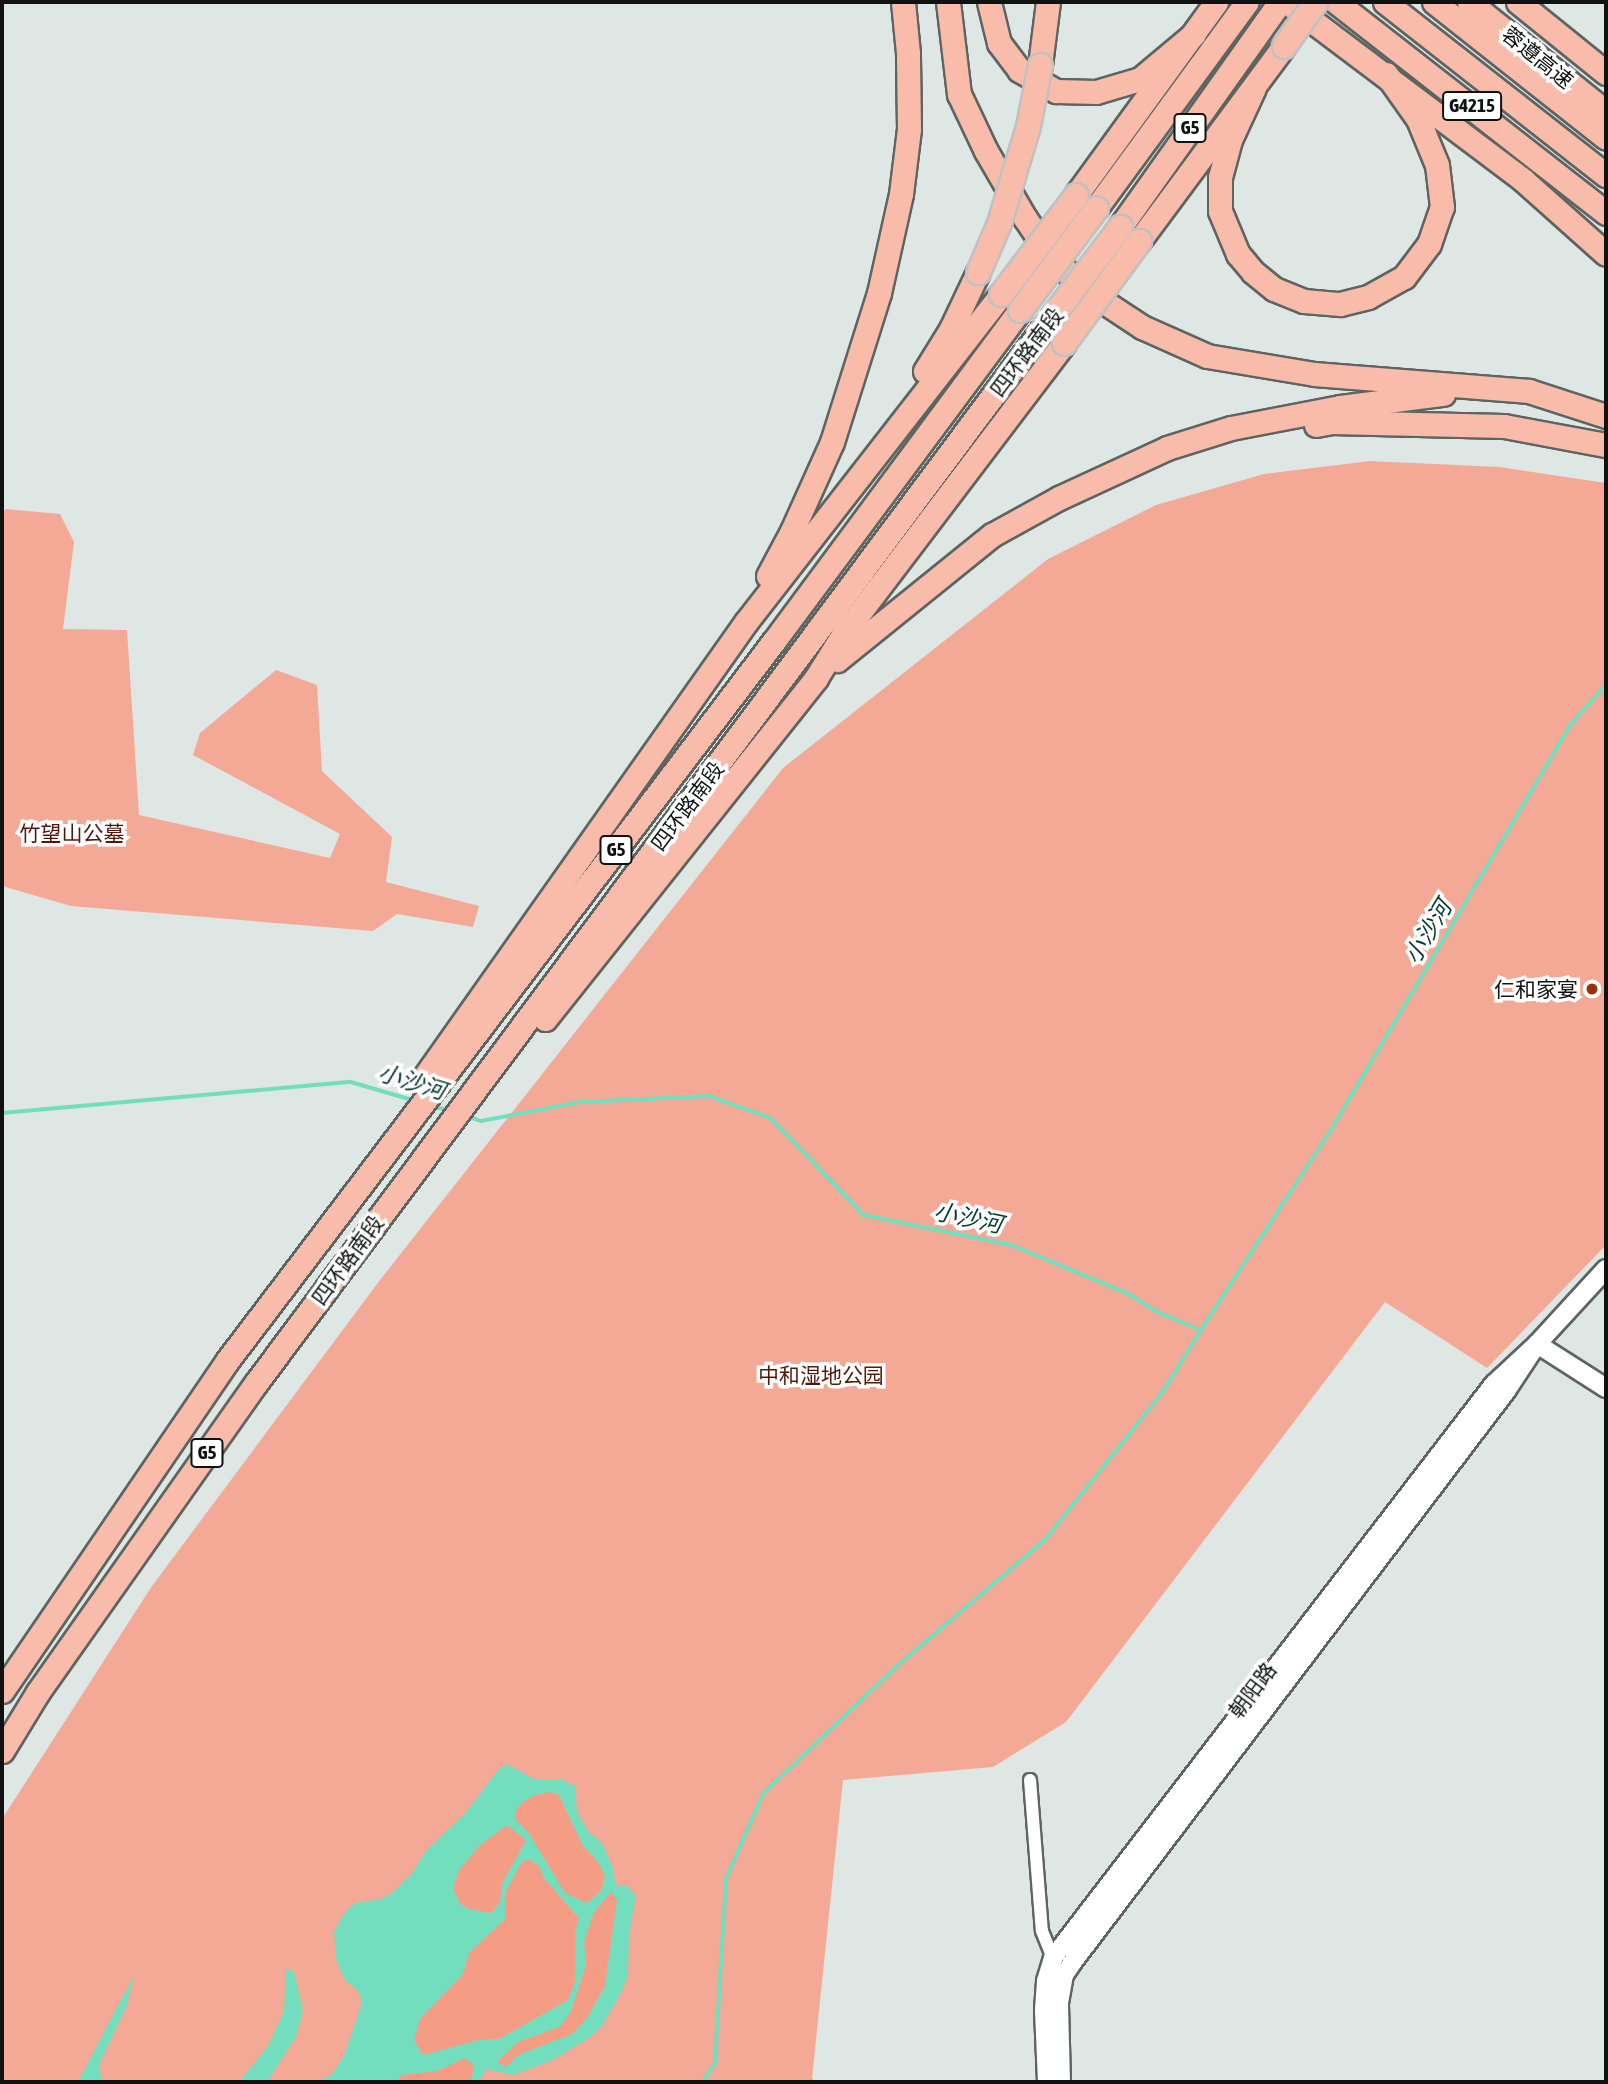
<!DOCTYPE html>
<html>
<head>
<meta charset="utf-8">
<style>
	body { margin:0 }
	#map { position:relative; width:1608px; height:2084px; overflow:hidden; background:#dfe7e4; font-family:"Asap Condensed","Noto Sans SC",sans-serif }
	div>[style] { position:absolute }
	.green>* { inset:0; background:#f3a995 }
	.forest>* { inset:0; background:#f49c84 }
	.water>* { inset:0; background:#72debd }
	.stream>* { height:3.5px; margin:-1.75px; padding:0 1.75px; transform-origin:1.75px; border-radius:1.75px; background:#72debd }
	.roads { filter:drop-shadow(2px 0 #5d6461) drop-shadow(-2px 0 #5d6461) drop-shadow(0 2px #5d6461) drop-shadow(0 -2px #5d6461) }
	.street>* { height:12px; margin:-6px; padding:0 6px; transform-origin:6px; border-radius:6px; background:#fff }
	.secondary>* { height:18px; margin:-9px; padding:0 9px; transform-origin:9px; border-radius:9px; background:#fff }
	.highway>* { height:23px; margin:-11.5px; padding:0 11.5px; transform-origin:11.5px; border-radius:11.5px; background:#f9bcaa }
	.bridges { filter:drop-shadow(2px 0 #c1c1c1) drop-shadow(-2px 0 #c1c1c1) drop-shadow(0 2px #c1c1c1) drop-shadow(0 -2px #c1c1c1) }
	.highway-bridge>* { height:23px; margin:-11.5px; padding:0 11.5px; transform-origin:11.5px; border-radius:11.5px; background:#f9bcaa }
	.dots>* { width:19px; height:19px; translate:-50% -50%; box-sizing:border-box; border:4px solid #fff; border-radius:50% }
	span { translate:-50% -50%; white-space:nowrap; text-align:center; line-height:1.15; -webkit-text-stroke:7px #fff; paint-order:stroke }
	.shield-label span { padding:2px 5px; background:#fff; border:2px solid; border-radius:5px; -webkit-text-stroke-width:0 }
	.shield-label { font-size:19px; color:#0f1211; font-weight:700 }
	.street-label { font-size:21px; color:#0f1211 }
	.park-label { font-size:21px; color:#501a0b }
	.poi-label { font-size:21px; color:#0f1211 }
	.right { translate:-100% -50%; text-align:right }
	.water-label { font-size:23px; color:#063a2d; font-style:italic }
	.frame { position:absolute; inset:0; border:4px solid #0f1211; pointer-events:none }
</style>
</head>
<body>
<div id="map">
	<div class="green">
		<i style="clip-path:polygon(1370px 461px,1499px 467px,1606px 483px,1606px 1245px,1487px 1368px,1385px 1302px,1066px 1722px,993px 1767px,843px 1780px,812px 2078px,815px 2082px,2px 2082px,2px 1819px,152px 1586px,380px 1280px,783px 768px,1048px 559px,1156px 505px,1264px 474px)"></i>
		<i style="clip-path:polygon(6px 509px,60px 514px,74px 542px,63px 629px,127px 630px,139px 815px,330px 858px,340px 834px,193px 755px,200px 733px,276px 670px,317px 685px,322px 771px,392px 837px,386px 882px,479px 906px,473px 927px,397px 914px,373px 931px,71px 906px,2px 886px,2px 514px)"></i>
	</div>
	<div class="forest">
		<i style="clip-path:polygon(548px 1792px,559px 1795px,582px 1844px,598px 1862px,605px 1876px,601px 1891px,587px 1903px,565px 1893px,529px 1833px,516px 1820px,515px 1812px,520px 1805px,532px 1796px)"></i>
		<i style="clip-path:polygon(507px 1825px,526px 1840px,502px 1884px,500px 1903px,491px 1913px,469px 1909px,460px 1904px,453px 1888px,459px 1870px,479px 1846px)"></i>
		<i style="clip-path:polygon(529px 1859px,539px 1866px,544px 1878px,579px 1919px,575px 1932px,575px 1982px,568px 2000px,499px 2039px,479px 2040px,423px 2055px,414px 2040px,420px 2019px,462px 1974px,469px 1953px,505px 1919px,505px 1893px,521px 1863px)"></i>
		<i style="clip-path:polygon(611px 1891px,617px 1900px,605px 1986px,587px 2018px,572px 2034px,518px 2055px,506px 2068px,496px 2062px,518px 2042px,561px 2026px,571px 2011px,586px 1965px,584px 1942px,594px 1912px)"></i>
		<i style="clip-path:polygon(465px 2058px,474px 2066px,471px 2082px,396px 2082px,401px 2075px,437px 2071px)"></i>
	</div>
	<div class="water">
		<i style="clip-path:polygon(evenodd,507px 1764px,534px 1779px,561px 1779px,575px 1786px,577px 1812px,588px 1831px,602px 1843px,613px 1868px,616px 1885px,625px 1885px,636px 1895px,629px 1935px,628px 1976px,620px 1995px,602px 2026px,589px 2038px,551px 2061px,513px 2075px,486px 2069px,479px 2082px,471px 2082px,474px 2066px,465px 2058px,437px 2071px,401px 2075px,396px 2082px,318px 2082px,332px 2074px,344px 2056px,362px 2003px,358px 1991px,344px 1979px,336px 1958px,334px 1932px,343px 1915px,354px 1903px,381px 1899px,393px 1892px,413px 1872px,425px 1852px,467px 1811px,498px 1770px,507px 1764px,548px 1792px,559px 1795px,582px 1844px,598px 1862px,605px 1876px,601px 1891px,587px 1903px,565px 1893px,529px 1833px,516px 1820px,515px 1812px,520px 1805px,532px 1796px,548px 1792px,507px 1764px,507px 1825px,526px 1840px,502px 1884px,500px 1903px,491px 1913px,469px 1909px,460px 1904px,453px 1888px,459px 1870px,479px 1846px,507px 1825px,507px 1764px,529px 1859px,539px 1866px,544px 1878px,579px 1918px,575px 1932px,575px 1982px,568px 2000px,499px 2039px,479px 2040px,423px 2055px,414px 2040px,420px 2019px,463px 1974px,469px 1953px,505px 1919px,505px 1893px,521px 1863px,529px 1859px,507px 1764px,611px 1892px,617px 1900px,605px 1986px,587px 2018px,572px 2034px,518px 2055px,506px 2067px,497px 2062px,518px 2042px,561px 2026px,571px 2011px,586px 1965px,584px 1942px,594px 1912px,611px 1892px)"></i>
		<i style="clip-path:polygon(286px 1969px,294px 1971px,303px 2011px,296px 2037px,267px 2082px,239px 2082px,268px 2046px,284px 2011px)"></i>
		<i style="clip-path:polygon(134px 1975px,127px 2005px,99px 2065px,102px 2082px,78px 2082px)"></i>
	</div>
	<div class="stream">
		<i style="left:433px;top:1106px;width:17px;rotate:17deg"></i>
		<i style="left:2px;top:1113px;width:350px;rotate:-5.1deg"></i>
		<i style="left:351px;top:1082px;width:68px;rotate:16.3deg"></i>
		<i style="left:466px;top:1116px;width:16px;rotate:18deg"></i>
		<i style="left:481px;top:1121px;width:102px;rotate:-10.8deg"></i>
		<i style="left:581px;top:1102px;width:128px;rotate:-2.7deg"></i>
		<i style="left:709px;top:1096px;width:66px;rotate:19.5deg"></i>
		<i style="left:771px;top:1118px;width:134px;rotate:46.2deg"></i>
		<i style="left:864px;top:1215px;width:151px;rotate:11.5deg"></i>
		<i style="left:1012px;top:1245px;width:127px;rotate:22.7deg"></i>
		<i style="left:1129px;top:1294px;width:36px;rotate:32deg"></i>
		<i style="left:1160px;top:1313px;width:44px;rotate:22.5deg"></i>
		<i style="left:1201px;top:1330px;width:239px;rotate:-57deg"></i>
		<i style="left:1331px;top:1130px;width:473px;rotate:-59.4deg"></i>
		<i style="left:1572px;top:723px;width:51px;rotate:-48.2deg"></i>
		<i style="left:703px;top:2082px;width:22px;rotate:-58deg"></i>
		<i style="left:715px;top:2063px;width:184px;rotate:-86.6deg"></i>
		<i style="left:726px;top:1879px;width:93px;rotate:-66.5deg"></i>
		<i style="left:763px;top:1794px;width:185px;rotate:-43.7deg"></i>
		<i style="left:897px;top:1666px;width:194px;rotate:-40.4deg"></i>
		<i style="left:1045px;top:1540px;width:188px;rotate:-51.5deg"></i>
		<i style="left:1162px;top:1393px;width:74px;rotate:-58.2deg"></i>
	</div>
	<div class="roads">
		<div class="street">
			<i style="left:1030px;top:1780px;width:151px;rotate:85.5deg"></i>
			<i style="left:1042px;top:1931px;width:29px;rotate:68deg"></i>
		</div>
		<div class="secondary">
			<i style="left:1047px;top:2082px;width:72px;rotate:-92.4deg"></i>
			<i style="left:1044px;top:2010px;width:29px;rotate:-86deg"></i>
			<i style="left:1046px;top:1981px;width:24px;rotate:-73deg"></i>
			<i style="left:1053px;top:1958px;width:724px;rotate:-52.47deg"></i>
			<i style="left:1494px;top:1384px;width:59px;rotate:-42.9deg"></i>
			<i style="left:1537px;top:1344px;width:102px;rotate:-47.4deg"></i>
			<i style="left:1061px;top:2082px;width:79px;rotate:-91.5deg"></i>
			<i style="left:1059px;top:2003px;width:28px;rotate:-80deg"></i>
			<i style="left:1064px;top:1975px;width:14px;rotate:-56deg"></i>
			<i style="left:1072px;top:1963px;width:718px;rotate:-52.81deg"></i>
			<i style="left:1506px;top:1391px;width:56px;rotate:-56.6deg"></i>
			<i style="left:1537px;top:1344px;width:82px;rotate:32.5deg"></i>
		</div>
		<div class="highway">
			<i style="left:948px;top:2px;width:93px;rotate:83.2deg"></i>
			<i style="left:959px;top:94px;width:63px;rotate:64.7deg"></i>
			<i style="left:986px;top:151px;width:78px;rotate:59.8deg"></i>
			<i style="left:1025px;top:218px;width:45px;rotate:56deg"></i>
			<i style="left:1050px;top:255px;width:47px;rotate:45deg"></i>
			<i style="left:1083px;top:288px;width:71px;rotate:33.5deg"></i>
			<i style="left:1142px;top:327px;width:71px;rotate:24deg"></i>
			<i style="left:1207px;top:356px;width:109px;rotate:9.5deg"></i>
			<i style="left:1314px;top:374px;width:216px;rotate:4.5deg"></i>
			<i style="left:1529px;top:391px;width:81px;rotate:18deg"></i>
			<i style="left:989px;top:2px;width:42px;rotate:76.3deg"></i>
			<i style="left:999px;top:43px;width:34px;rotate:53deg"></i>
			<i style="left:1019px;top:70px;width:43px;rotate:29.6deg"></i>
			<i style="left:1056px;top:91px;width:40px;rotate:1.4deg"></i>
			<i style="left:1096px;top:92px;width:46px;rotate:-16.5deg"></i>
			<i style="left:1140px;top:79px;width:70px;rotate:-39.8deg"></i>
			<i style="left:1287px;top:2px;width:296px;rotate:37deg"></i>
			<i style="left:1523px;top:180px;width:111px;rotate:41.7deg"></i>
			<i style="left:1336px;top:2px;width:343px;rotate:38deg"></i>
			<i style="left:1385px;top:2px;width:281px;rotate:38.1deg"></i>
			<i style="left:1434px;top:2px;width:219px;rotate:38.3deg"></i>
			<i style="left:1469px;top:2px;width:176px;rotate:38.8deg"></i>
			<i style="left:1518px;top:2px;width:113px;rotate:38.9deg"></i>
			<i style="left:1040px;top:65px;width:64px;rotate:-82.8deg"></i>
			<i style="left:1254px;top:88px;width:57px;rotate:114.8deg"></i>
			<i style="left:1230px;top:140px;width:38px;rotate:105deg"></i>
			<i style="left:1220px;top:177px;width:34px;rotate:90deg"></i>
			<i style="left:1220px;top:211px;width:47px;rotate:67.3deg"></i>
			<i style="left:1238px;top:254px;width:23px;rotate:50deg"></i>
			<i style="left:1253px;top:272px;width:27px;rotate:39deg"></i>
			<i style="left:1274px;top:289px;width:32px;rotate:22deg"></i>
			<i style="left:1304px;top:301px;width:36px;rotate:5deg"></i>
			<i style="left:1340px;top:304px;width:29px;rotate:-14deg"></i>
			<i style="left:1368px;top:297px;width:41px;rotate:-29.1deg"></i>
			<i style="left:1404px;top:277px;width:41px;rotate:-52.9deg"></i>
			<i style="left:1429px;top:244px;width:39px;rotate:-71deg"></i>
			<i style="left:1442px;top:207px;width:42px;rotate:-96.8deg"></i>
			<i style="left:1437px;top:165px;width:50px;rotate:-112.4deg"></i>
			<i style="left:1418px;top:119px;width:55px;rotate:-125.4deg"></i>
			<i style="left:1076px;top:195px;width:238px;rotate:-54deg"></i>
			<i style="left:1096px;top:208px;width:255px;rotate:-53.8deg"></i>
			<i style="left:1120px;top:227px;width:276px;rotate:-54.6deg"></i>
			<i style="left:1139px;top:241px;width:243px;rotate:-53.4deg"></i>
			<i style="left:925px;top:371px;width:49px;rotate:-58.2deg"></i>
			<i style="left:951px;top:329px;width:63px;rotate:-64.7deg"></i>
			<i style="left:1316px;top:425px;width:15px;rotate:-11deg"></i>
			<i style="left:1331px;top:422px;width:173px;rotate:1.3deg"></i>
			<i style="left:1504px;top:426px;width:104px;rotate:10.6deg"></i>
			<i style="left:768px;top:576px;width:51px;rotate:-61.9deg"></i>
			<i style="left:792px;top:531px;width:98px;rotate:-65.8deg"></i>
			<i style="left:832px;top:442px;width:156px;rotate:-72.5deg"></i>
			<i style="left:879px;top:293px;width:101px;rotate:-77.5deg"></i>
			<i style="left:901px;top:194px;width:65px;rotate:-83deg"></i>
			<i style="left:909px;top:129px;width:76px;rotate:-90.8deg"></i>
			<i style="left:908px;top:53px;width:51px;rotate:-95.6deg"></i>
			<i style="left:837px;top:660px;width:199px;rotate:-38.9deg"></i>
			<i style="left:992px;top:535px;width:77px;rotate:-28.9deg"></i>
			<i style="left:1059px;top:498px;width:119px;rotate:-24.8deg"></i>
			<i style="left:1167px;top:448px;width:67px;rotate:-17.4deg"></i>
			<i style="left:1231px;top:428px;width:111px;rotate:-10.9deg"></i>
			<i style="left:1340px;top:407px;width:104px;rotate:-7.2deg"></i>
			<i style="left:545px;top:1019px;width:436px;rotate:-51.5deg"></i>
			<i style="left:816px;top:678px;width:53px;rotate:-58.1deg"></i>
			<i style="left:844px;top:633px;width:364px;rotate:-52.8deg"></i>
			<i style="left:421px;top:1082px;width:563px;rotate:-54.76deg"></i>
			<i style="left:746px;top:622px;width:415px;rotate:-52.1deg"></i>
			<i style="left:2px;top:1691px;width:399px;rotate:-55.7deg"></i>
			<i style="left:227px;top:1361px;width:904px;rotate:-52.78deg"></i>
			<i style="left:774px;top:641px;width:412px;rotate:-53.4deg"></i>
			<i style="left:2px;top:1751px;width:69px;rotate:-58.6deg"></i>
			<i style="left:38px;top:1692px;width:378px;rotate:-54.8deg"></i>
			<i style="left:256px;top:1383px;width:1318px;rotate:-53.27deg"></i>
		</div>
	</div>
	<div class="bridges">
		<div class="highway-bridge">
			<i style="left:1284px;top:46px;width:54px;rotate:-54.8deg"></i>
			<i style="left:978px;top:272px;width:53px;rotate:-66.8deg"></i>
			<i style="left:999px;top:223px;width:49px;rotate:-73.4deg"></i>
			<i style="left:1013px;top:176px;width:52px;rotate:-73.3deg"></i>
			<i style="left:1028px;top:126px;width:62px;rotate:-78.9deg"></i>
			<i style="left:1001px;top:294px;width:124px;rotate:-52.9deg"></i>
			<i style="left:1020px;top:310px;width:127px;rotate:-53.3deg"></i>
			<i style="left:1044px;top:327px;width:126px;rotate:-52.8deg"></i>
			<i style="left:1064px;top:343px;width:127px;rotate:-53.7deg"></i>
		</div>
	</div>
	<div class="dots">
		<i style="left:1592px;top:989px;background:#993213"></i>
	</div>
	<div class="shield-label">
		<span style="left:1472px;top:106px">G4215</span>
		<span style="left:1190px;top:128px">G5</span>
		<span style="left:616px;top:850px">G5</span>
		<span style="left:207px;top:1453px">G5</span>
	</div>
	<div class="street-label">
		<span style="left:1538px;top:57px;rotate:39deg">蓉遵高速</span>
		<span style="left:1026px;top:352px;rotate:-53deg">四环路南段</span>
		<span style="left:687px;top:806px;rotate:-53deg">四环路南段</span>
		<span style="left:347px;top:1260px;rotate:-54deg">四环路南段</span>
		<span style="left:1252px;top:1690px;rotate:-53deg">朝阳路</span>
	</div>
	<div class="park-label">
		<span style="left:72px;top:833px">竹望山公墓</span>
		<span style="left:821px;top:1375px">中和湿地公园</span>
	</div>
	<div class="poi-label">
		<span class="right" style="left:1578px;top:989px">仁和家宴</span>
	</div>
	<div class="water-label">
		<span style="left:1428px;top:932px;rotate:-59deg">小沙河</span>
		<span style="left:412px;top:1082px;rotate:17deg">小沙河</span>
		<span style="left:968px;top:1218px;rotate:12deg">小沙河</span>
	</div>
	<div class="frame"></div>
</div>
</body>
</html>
